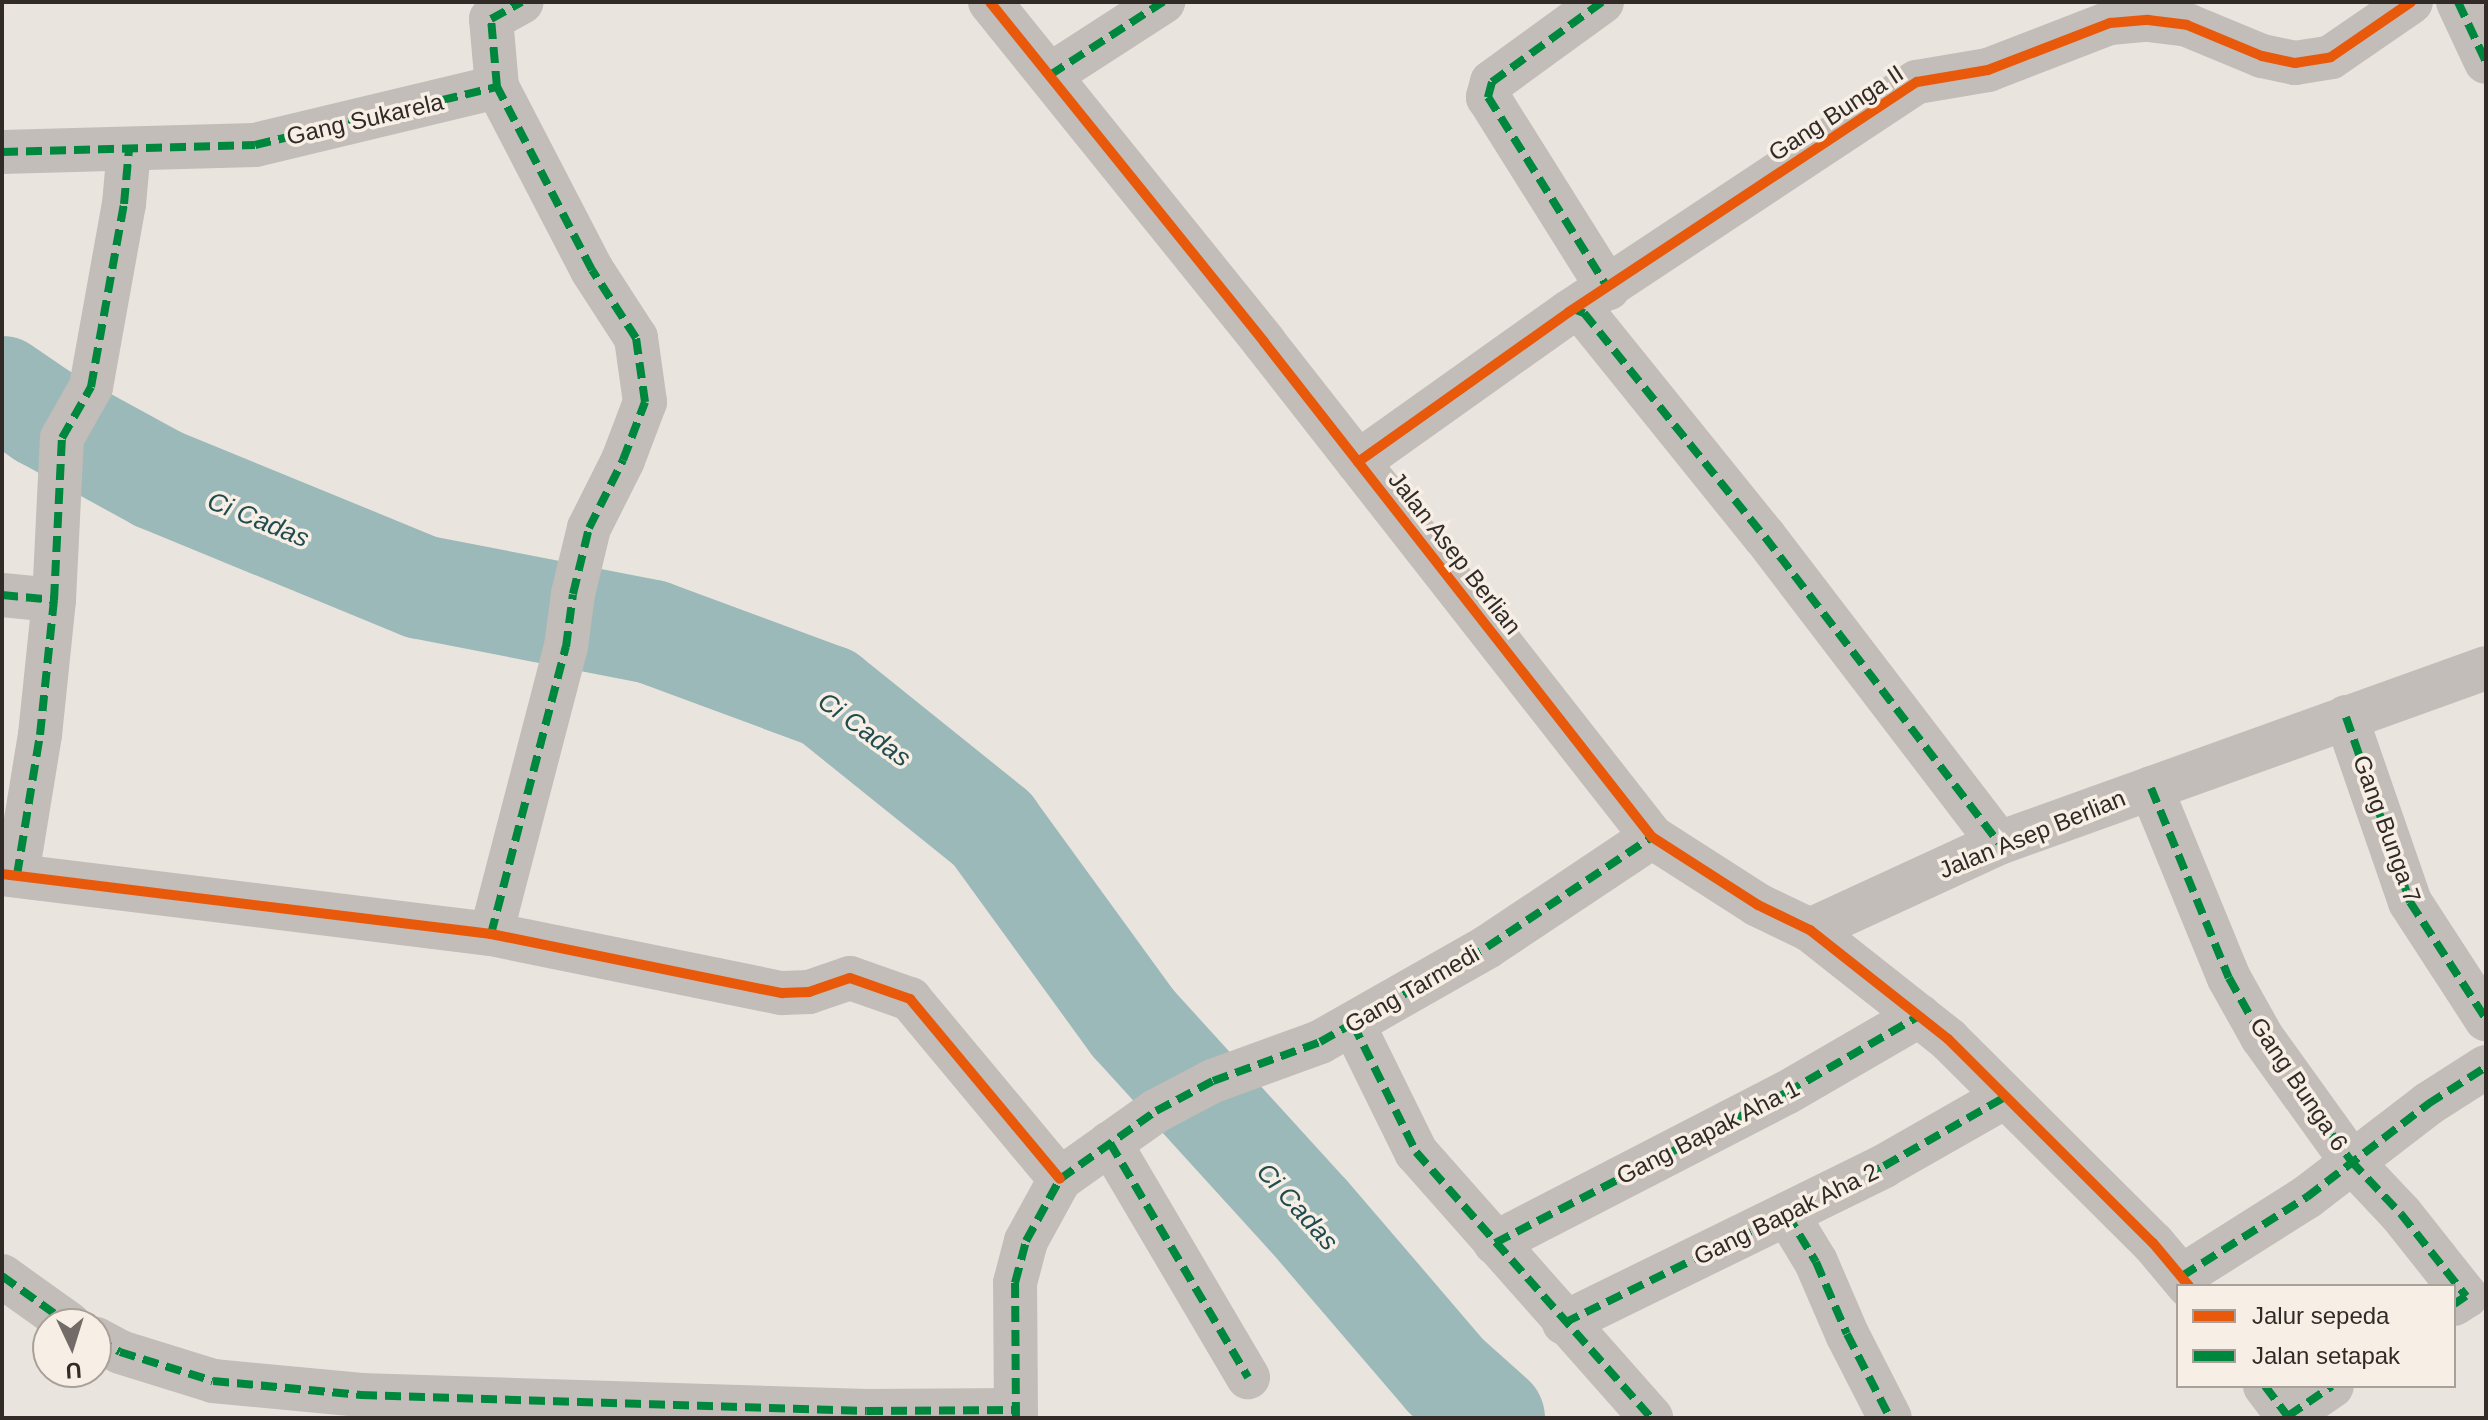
<!DOCTYPE html>
<html>
<head>
<meta charset="utf-8">
<style>
	body { margin:0 }
	#map { position:relative; width:2488px; height:1420px; overflow:hidden; background:#eae4de; font-family:Helvetica,sans-serif }
	div>[style] { position:absolute }
	.river>* { height:104px; margin:-52px; padding:0 52px; transform-origin:52px; border-radius:52px; background:#9cb9b9 }
	.street>* { height:44px; margin:-22px; padding:0 22px; transform-origin:22px; border-radius:22px; background:#c2bdb8 }
	.quiet>* { height:8px; margin-top:-4px; transform-origin:0; background:repeating-linear-gradient(90deg,#00873e 0 16px,transparent 0 24px) }
	.cycleway>* { height:10px; margin:-5px; padding:0 5px; transform-origin:5px; border-radius:5px; background:#e8590c }
	span { translate:-50% -50%; white-space:nowrap; text-align:center; line-height:1.15; -webkit-text-stroke:7px #f7efe5; paint-order:stroke }
	.street-label { font-size:24px; color:#322a27 }
	.water-label { font-size:26px; color:#204c50; font-style:italic }
	.frame { position:absolute; inset:0; border:4px solid #322a27; pointer-events:none }
	.legend { position:absolute; left:2176px; top:1284px; width:280px; height:104px; box-sizing:border-box; background:#f7efe5; border:2px solid #a8a099; margin:0; padding:10px 14px; list-style:none; font-size:24px; color:#322a27 }
	.legend li { display:flex; align-items:center; gap:16px; height:40px }
	.legend b { width:40px; border:2px solid #a8a099 }
	.north { position:absolute; left:32px; top:1308px; width:80px; height:80px; box-sizing:border-box; background:#f7efe5; border:2px solid #a8a099; border-radius:50%; rotate:176deg; font-size:22px; font-weight:700; line-height:32px; text-align:center; color:#322a27 }
	.north::after { content:''; display:block; margin:auto; width:28px; height:36px; background:#726b67; clip-path:polygon(50% 0,100% 100%,50% 72%,0 100%) }
</style>
</head>
<body>
<div id="map">
	<div class="river">
		<i style="left:2px;top:388px;width:50px;rotate:34.3deg"></i>
		<i style="left:43px;top:416px;width:131px;rotate:28.7deg"></i>
		<i style="left:158px;top:479px;width:284px;rotate:22.3deg"></i>
		<i style="left:421px;top:587px;width:235px;rotate:11deg"></i>
		<i style="left:652px;top:632px;width:188px;rotate:20.3deg"></i>
		<i style="left:828px;top:697px;width:211px;rotate:38.8deg"></i>
		<i style="left:992px;top:829px;width:240px;rotate:54deg"></i>
		<i style="left:1133px;top:1023px;width:260px;rotate:47.7deg"></i>
		<i style="left:1308px;top:1215px;width:212px;rotate:49.4deg"></i>
		<i style="left:1446px;top:1376px;width:63px;rotate:41.8deg"></i>
	</div>
	<div class="street">
		<i style="left:990px;top:2px;width:437px;rotate:51.1deg"></i>
		<i style="left:1264px;top:342px;width:629px;rotate:51.91deg"></i>
		<i style="left:1652px;top:837px;width:126px;rotate:32.7deg"></i>
		<i style="left:1758px;top:905px;width:58px;rotate:25.7deg"></i>
		<i style="left:1810px;top:930px;width:176px;rotate:38.3deg"></i>
		<i style="left:1948px;top:1039px;width:289px;rotate:44.9deg"></i>
		<i style="left:2153px;top:1243px;width:56px;rotate:50.1deg"></i>
		<i style="left:1602px;top:2px;width:136px;rotate:144deg"></i>
		<i style="left:1492px;top:82px;width:16px;rotate:105deg"></i>
		<i style="left:1488px;top:97px;width:226px;rotate:57.9deg"></i>
		<i style="left:2458px;top:2px;width:66px;rotate:65deg"></i>
		<i style="left:1050px;top:75px;width:135px;rotate:-32.9deg"></i>
		<i style="left:2px;top:152px;width:253px;rotate:-1.6deg"></i>
		<i style="left:255px;top:145px;width:249px;rotate:-13.5deg"></i>
		<i style="left:1576px;top:310px;width:9px;rotate:21deg"></i>
		<i style="left:1584px;top:313px;width:288px;rotate:51.1deg"></i>
		<i style="left:1765px;top:537px;width:385px;rotate:52.6deg"></i>
		<i style="left:1358px;top:462px;width:259px;rotate:-35.4deg"></i>
		<i style="left:1569px;top:312px;width:417px;rotate:-33.5deg"></i>
		<i style="left:1917px;top:82px;width:72px;rotate:-9.6deg"></i>
		<i style="left:1988px;top:70px;width:131px;rotate:-21.1deg"></i>
		<i style="left:2110px;top:23px;width:38px;rotate:-5deg"></i>
		<i style="left:2148px;top:20px;width:39px;rotate:7deg"></i>
		<i style="left:2187px;top:25px;width:81px;rotate:22.5deg"></i>
		<i style="left:2262px;top:56px;width:34px;rotate:12deg"></i>
		<i style="left:2295px;top:63px;width:36px;rotate:-9deg"></i>
		<i style="left:2331px;top:57px;width:97px;rotate:-34.5deg"></i>
		<i style="left:2px;top:595px;width:52px;rotate:5.5deg"></i>
		<i style="left:2346px;top:717px;width:196px;rotate:70.9deg"></i>
		<i style="left:2410px;top:902px;width:140px;rotate:57deg"></i>
		<i style="left:2151px;top:788px;width:205px;rotate:67.7deg"></i>
		<i style="left:2229px;top:978px;width:68px;rotate:60.8deg"></i>
		<i style="left:2262px;top:1037px;width:153px;rotate:54.3deg"></i>
		<i style="left:2351px;top:1161px;width:73px;rotate:46.7deg"></i>
		<i style="left:2401px;top:1214px;width:105px;rotate:51.6deg"></i>
		<i style="left:2466px;top:1296px;width:14px;rotate:146deg"></i>
		<i style="left:2px;top:874px;width:493px;rotate:7deg"></i>
		<i style="left:491px;top:934px;width:297px;rotate:11.5deg"></i>
		<i style="left:782px;top:993px;width:27px;rotate:-2deg"></i>
		<i style="left:809px;top:992px;width:43px;rotate:-18.9deg"></i>
		<i style="left:850px;top:978px;width:64px;rotate:19.3deg"></i>
		<i style="left:910px;top:999px;width:234px;rotate:50.2deg"></i>
		<i style="left:17px;top:875px;width:142px;rotate:-80.7deg"></i>
		<i style="left:40px;top:735px;width:136px;rotate:-84.1deg"></i>
		<i style="left:54px;top:600px;width:162px;rotate:-87.2deg"></i>
		<i style="left:62px;top:438px;width:59px;rotate:-60.4deg"></i>
		<i style="left:91px;top:387px;width:186px;rotate:-79.8deg"></i>
		<i style="left:124px;top:204px;width:55px;rotate:-84.8deg"></i>
		<i style="left:1810px;top:930px;width:208px;rotate:-24.7deg"></i>
		<i style="left:1999px;top:843px;width:517px;rotate:-19.77deg"></i>
		<i style="left:491px;top:934px;width:297px;rotate:-75.4deg"></i>
		<i style="left:566px;top:647px;width:53px;rotate:-82.5deg"></i>
		<i style="left:573px;top:594px;width:68px;rotate:-76.4deg"></i>
		<i style="left:589px;top:528px;width:76px;rotate:-63.4deg"></i>
		<i style="left:623px;top:460px;width:62px;rotate:-69.2deg"></i>
		<i style="left:645px;top:402px;width:65px;rotate:-98deg"></i>
		<i style="left:636px;top:338px;width:81px;rotate:-122.9deg"></i>
		<i style="left:592px;top:270px;width:206px;rotate:-117.4deg"></i>
		<i style="left:497px;top:87px;width:68px;rotate:-95deg"></i>
		<i style="left:491px;top:19px;width:35px;rotate:-29deg"></i>
		<i style="left:1353px;top:1024px;width:143px;rotate:63.8deg"></i>
		<i style="left:1416px;top:1152px;width:355px;rotate:48.5deg"></i>
		<i style="left:1110px;top:1143px;width:272px;rotate:59.5deg"></i>
		<i style="left:1787px;top:1214px;width:56px;rotate:58.9deg"></i>
		<i style="left:1816px;top:1262px;width:78px;rotate:66.7deg"></i>
		<i style="left:1847px;top:1334px;width:94px;rotate:62.9deg"></i>
		<i style="left:1495px;top:1243px;width:327px;rotate:-27.3deg"></i>
		<i style="left:1786px;top:1093px;width:154px;rotate:-30.1deg"></i>
		<i style="left:2px;top:1276px;width:82px;rotate:35.6deg"></i>
		<i style="left:2182px;top:1276px;width:148px;rotate:-32.3deg"></i>
		<i style="left:2307px;top:1197px;width:153px;rotate:-37.5deg"></i>
		<i style="left:2428px;top:1104px;width:69px;rotate:-32.5deg"></i>
		<i style="left:1564px;top:1323px;width:356px;rotate:-26.1deg"></i>
		<i style="left:1884px;top:1166px;width:139px;rotate:-29.7deg"></i>
		<i style="left:96px;top:1339px;width:27px;rotate:28deg"></i>
		<i style="left:120px;top:1352px;width:97px;rotate:17.3deg"></i>
		<i style="left:213px;top:1381px;width:149px;rotate:5.4deg"></i>
		<i style="left:361px;top:1395px;width:506px;rotate:1.81deg"></i>
		<i style="left:867px;top:1411px;width:148px;rotate:-0.4deg"></i>
		<i style="left:2265px;top:1386px;width:40px;rotate:53deg"></i>
		<i style="left:2288px;top:1416px;width:53px;rotate:-34.3deg"></i>
		<i style="left:1016px;top:1418px;width:135px;rotate:-90.4deg"></i>
		<i style="left:1015px;top:1283px;width:43px;rotate:-75.3deg"></i>
		<i style="left:1026px;top:1241px;width:71px;rotate:-61.3deg"></i>
		<i style="left:1060px;top:1179px;width:118px;rotate:-35.3deg"></i>
		<i style="left:1156px;top:1111px;width:64px;rotate:-27.8deg"></i>
		<i style="left:1213px;top:1081px;width:114px;rotate:-20deg"></i>
		<i style="left:1320px;top:1042px;width:192px;rotate:-29.6deg"></i>
		<i style="left:1487px;top:947px;width:198px;rotate:-33.7deg"></i>
	</div>
	<div class="quiet">
		<i style="left:1602px;top:2px;width:136px;rotate:144deg"></i>
		<i style="left:1492px;top:82px;width:16px;rotate:105deg"></i>
		<i style="left:1488px;top:97px;width:226px;rotate:57.9deg"></i>
		<i style="left:2458px;top:2px;width:66px;rotate:65deg"></i>
		<i style="left:1050px;top:75px;width:135px;rotate:-32.9deg"></i>
		<i style="left:2px;top:152px;width:253px;rotate:-1.6deg"></i>
		<i style="left:255px;top:145px;width:249px;rotate:-13.5deg"></i>
		<i style="left:1581px;top:307px;width:6px;rotate:149deg"></i>
		<i style="left:1576px;top:310px;width:9px;rotate:21deg"></i>
		<i style="left:1584px;top:313px;width:288px;rotate:51.1deg"></i>
		<i style="left:1765px;top:537px;width:385px;rotate:52.6deg"></i>
		<i style="left:2px;top:595px;width:52px;rotate:5.5deg"></i>
		<i style="left:2346px;top:717px;width:196px;rotate:70.9deg"></i>
		<i style="left:2410px;top:902px;width:140px;rotate:57deg"></i>
		<i style="left:2151px;top:788px;width:205px;rotate:67.7deg"></i>
		<i style="left:2229px;top:978px;width:68px;rotate:60.8deg"></i>
		<i style="left:2262px;top:1037px;width:153px;rotate:54.3deg"></i>
		<i style="left:2351px;top:1161px;width:73px;rotate:46.7deg"></i>
		<i style="left:2401px;top:1214px;width:105px;rotate:51.6deg"></i>
		<i style="left:2466px;top:1296px;width:14px;rotate:146deg"></i>
		<i style="left:17px;top:875px;width:142px;rotate:-80.7deg"></i>
		<i style="left:40px;top:735px;width:136px;rotate:-84.1deg"></i>
		<i style="left:54px;top:600px;width:162px;rotate:-87.2deg"></i>
		<i style="left:62px;top:438px;width:59px;rotate:-60.4deg"></i>
		<i style="left:91px;top:387px;width:186px;rotate:-79.8deg"></i>
		<i style="left:124px;top:204px;width:55px;rotate:-84.8deg"></i>
		<i style="left:491px;top:934px;width:297px;rotate:-75.4deg"></i>
		<i style="left:566px;top:647px;width:53px;rotate:-82.5deg"></i>
		<i style="left:573px;top:594px;width:68px;rotate:-76.4deg"></i>
		<i style="left:589px;top:528px;width:76px;rotate:-63.4deg"></i>
		<i style="left:623px;top:460px;width:62px;rotate:-69.2deg"></i>
		<i style="left:645px;top:402px;width:65px;rotate:-98deg"></i>
		<i style="left:636px;top:338px;width:81px;rotate:-122.9deg"></i>
		<i style="left:592px;top:270px;width:206px;rotate:-117.4deg"></i>
		<i style="left:497px;top:87px;width:68px;rotate:-95deg"></i>
		<i style="left:491px;top:19px;width:35px;rotate:-29deg"></i>
		<i style="left:1353px;top:1024px;width:143px;rotate:63.8deg"></i>
		<i style="left:1416px;top:1152px;width:355px;rotate:48.5deg"></i>
		<i style="left:1110px;top:1143px;width:272px;rotate:59.5deg"></i>
		<i style="left:1787px;top:1214px;width:56px;rotate:58.9deg"></i>
		<i style="left:1816px;top:1262px;width:78px;rotate:66.7deg"></i>
		<i style="left:1847px;top:1334px;width:94px;rotate:62.9deg"></i>
		<i style="left:1495px;top:1243px;width:327px;rotate:-27.3deg"></i>
		<i style="left:1786px;top:1093px;width:154px;rotate:-30.1deg"></i>
		<i style="left:2px;top:1276px;width:82px;rotate:35.6deg"></i>
		<i style="left:2182px;top:1276px;width:148px;rotate:-32.3deg"></i>
		<i style="left:2307px;top:1197px;width:153px;rotate:-37.5deg"></i>
		<i style="left:2428px;top:1104px;width:69px;rotate:-32.5deg"></i>
		<i style="left:1564px;top:1323px;width:356px;rotate:-26.1deg"></i>
		<i style="left:1884px;top:1166px;width:139px;rotate:-29.7deg"></i>
		<i style="left:96px;top:1339px;width:27px;rotate:28deg"></i>
		<i style="left:120px;top:1352px;width:97px;rotate:17.3deg"></i>
		<i style="left:213px;top:1381px;width:149px;rotate:5.4deg"></i>
		<i style="left:361px;top:1395px;width:506px;rotate:1.81deg"></i>
		<i style="left:867px;top:1411px;width:148px;rotate:-0.4deg"></i>
		<i style="left:2265px;top:1386px;width:40px;rotate:53deg"></i>
		<i style="left:2288px;top:1416px;width:53px;rotate:-34.3deg"></i>
		<i style="left:1016px;top:1418px;width:135px;rotate:-90.4deg"></i>
		<i style="left:1015px;top:1283px;width:43px;rotate:-75.3deg"></i>
		<i style="left:1026px;top:1241px;width:71px;rotate:-61.3deg"></i>
		<i style="left:1060px;top:1179px;width:118px;rotate:-35.3deg"></i>
		<i style="left:1156px;top:1111px;width:64px;rotate:-27.8deg"></i>
		<i style="left:1213px;top:1081px;width:114px;rotate:-20deg"></i>
		<i style="left:1320px;top:1042px;width:192px;rotate:-29.6deg"></i>
		<i style="left:1487px;top:947px;width:198px;rotate:-33.7deg"></i>
	</div>
	<div class="cycleway">
		<i style="left:990px;top:2px;width:437px;rotate:51.1deg"></i>
		<i style="left:1264px;top:342px;width:629px;rotate:51.91deg"></i>
		<i style="left:1652px;top:837px;width:126px;rotate:32.7deg"></i>
		<i style="left:1758px;top:905px;width:58px;rotate:25.7deg"></i>
		<i style="left:1810px;top:930px;width:176px;rotate:38.3deg"></i>
		<i style="left:1948px;top:1039px;width:289px;rotate:44.9deg"></i>
		<i style="left:2153px;top:1243px;width:56px;rotate:50.1deg"></i>
		<i style="left:1358px;top:462px;width:259px;rotate:-35.4deg"></i>
		<i style="left:1569px;top:312px;width:417px;rotate:-33.5deg"></i>
		<i style="left:1917px;top:82px;width:72px;rotate:-9.6deg"></i>
		<i style="left:1988px;top:70px;width:131px;rotate:-21.1deg"></i>
		<i style="left:2110px;top:23px;width:38px;rotate:-5deg"></i>
		<i style="left:2148px;top:20px;width:39px;rotate:7deg"></i>
		<i style="left:2187px;top:25px;width:81px;rotate:22.5deg"></i>
		<i style="left:2262px;top:56px;width:34px;rotate:12deg"></i>
		<i style="left:2295px;top:63px;width:36px;rotate:-9deg"></i>
		<i style="left:2331px;top:57px;width:97px;rotate:-34.5deg"></i>
		<i style="left:2px;top:874px;width:493px;rotate:7deg"></i>
		<i style="left:491px;top:934px;width:297px;rotate:11.5deg"></i>
		<i style="left:782px;top:993px;width:27px;rotate:-2deg"></i>
		<i style="left:809px;top:992px;width:43px;rotate:-18.9deg"></i>
		<i style="left:850px;top:978px;width:64px;rotate:19.3deg"></i>
		<i style="left:910px;top:999px;width:234px;rotate:50.2deg"></i>
	</div>
	<div class="street-label">
		<span style="left:1836px;top:113px;rotate:-33deg">Gang Bunga II</span>
		<span style="left:365px;top:119px;rotate:-13deg">Gang Sukarela</span>
		<span style="left:1455px;top:553px;rotate:52deg">Jalan Asep Berlian</span>
		<span style="left:2387px;top:829px;rotate:70deg">Gang Bunga 7</span>
		<span style="left:2032px;top:834px;rotate:-22deg">Jalan Asep Berlian</span>
		<span style="left:1412px;top:989px;rotate:-30deg">Gang Tarmedi</span>
		<span style="left:2299px;top:1084px;rotate:56deg">Gang Bunga 6</span>
		<span style="left:1708px;top:1132px;rotate:-27deg">Gang Bapak Aha 1</span>
		<span style="left:1786px;top:1214px;rotate:-26deg">Gang Bapak Aha 2</span>
	</div>
	<div class="water-label">
		<span style="left:258px;top:520px;rotate:22deg">Ci Cadas</span>
		<span style="left:864px;top:730px;rotate:36deg">Ci Cadas</span>
		<span style="left:1297px;top:1207px;rotate:48deg">Ci Cadas</span>
	</div>
	<div class="frame"></div>
	<ul class="legend">
	<li><b style="height:10px;background:#e8590c"></b>Jalur sepeda</li>
	<li><b style="height:10px;background:#00873e"></b>Jalan setapak</li>
	</ul>
	<div class="north">U</div>
</div>
</body>
</html>
